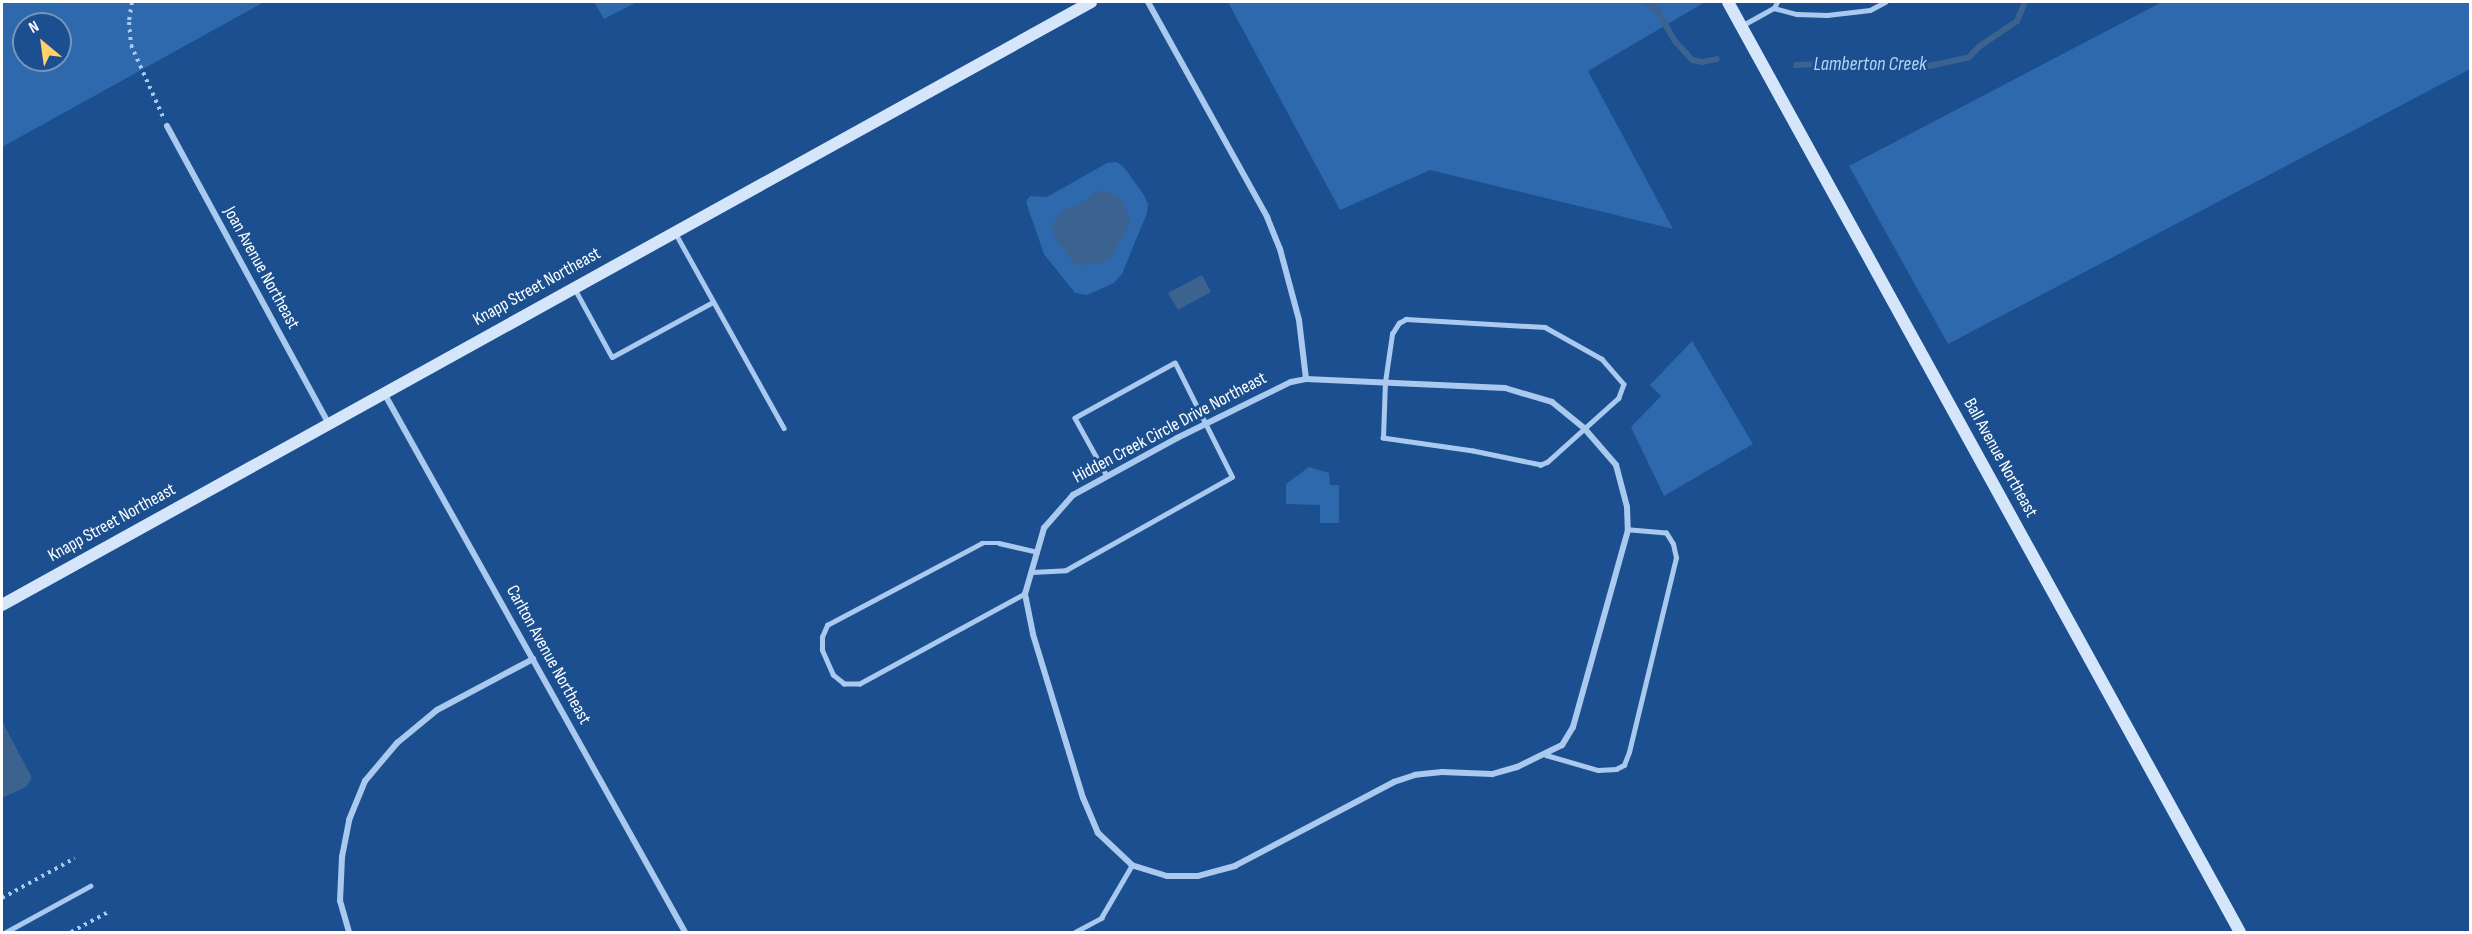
<!DOCTYPE html>
<html>
<head>
<meta charset="utf-8">
<style>
	body { margin:0 }
	#map { position:relative; width:2472px; height:934px; overflow:hidden; background:#1b4f8f; font-family:"Sofia Sans Condensed",sans-serif }
	div>[style] { position:absolute }
	.green>* { inset:0; background:#2e69ad }
	.water>* { inset:0; background:#3c6290 }
	.stream>* { height:6px; margin:-3px; padding:0 3px; transform-origin:3px; border-radius:3px; background:#3c6290 }
	.path>* { height:4px; margin-top:-2px; transform-origin:0; background:repeating-linear-gradient(90deg,#a9c9ee 0 3px,transparent 0 7.5px) }
	.lane>* { height:4.5px; margin:-2.25px; padding:0 2.25px; transform-origin:2.25px; border-radius:2.25px; background:#a9c9ee }
	.street>* { height:6px; margin:-3px; padding:0 3px; transform-origin:3px; border-radius:3px; background:#a9c9ee }
	.secondary>* { height:12px; margin:-6px; padding:0 6px; transform-origin:6px; border-radius:6px; background:#d6e6fa }
	span { translate:-50% -50%; white-space:nowrap; text-align:center; line-height:1.15; -webkit-text-stroke:6px #1b4f8f; paint-order:stroke }
	.street-label { font-size:18px; color:#fff }
	.water-label { font-size:20px; color:#b5d3f5; font-style:italic }
	.frame { position:absolute; inset:0; border:3px solid #fff; pointer-events:none }
	.north { position:absolute; left:12px; top:12px; width:60px; height:60px; box-sizing:border-box; background:#1b4f8f; border:2px solid #7695bc; border-radius:50%; rotate:331deg; font-size:16px; font-weight:700; line-height:24px; text-align:center; color:#fff }
	.north::after { content:''; display:block; margin:auto; width:21px; height:27px; background:#ffd166; clip-path:polygon(50% 0,100% 100%,50% 72%,0 100%) }
</style>
</head>
<body>
<div id="map">
	<div class="green">
		<i style="clip-path:polygon(evenodd,2px 2px,264px 2px,2px 147px,2px 2px,24px 24px,60px 24px,60px 60px,24px 60px,24px 24px)"></i>
		<i style="clip-path:polygon(594px 2px,637px 2px,604px 19px)"></i>
		<i style="clip-path:polygon(1228px 2px,1705px 2px,1588px 71px,1673px 229px,1430px 170px,1340px 210px)"></i>
		<i style="clip-path:polygon(2162px 2px,2470px 2px,2470px 69px,1948px 344px,1849px 166px)"></i>
		<i style="clip-path:polygon(evenodd,1116px 162px,1123px 166px,1144px 195px,1148px 204px,1147px 213px,1122px 274px,1114px 283px,1087px 295px,1075px 293px,1044px 254px,1026px 202px,1030px 196px,1047px 197px,1107px 163px,1116px 162px,1099px 191px,1098px 264px,1061px 211px,1079px 205px,1099px 191px)"></i>
		<i style="clip-path:polygon(1692px 341px,1753px 444px,1664px 496px,1631px 427px,1661px 396px,1650px 385px)"></i>
		<i style="clip-path:polygon(1309px 467px,1329px 473px,1330px 485px,1339px 485px,1339px 523px,1320px 523px,1320px 505px,1286px 504px,1286px 484px)"></i>
	</div>
	<div class="water">
		<i style="clip-path:polygon(1099px 191px,1109px 192px,1122px 200px,1130px 218px,1126px 232px,1110px 258px,1098px 264px,1076px 265px,1057px 242px,1052px 226px,1061px 211px,1079px 205px)"></i>
		<i style="clip-path:polygon(1202px 275px,1211px 292px,1178px 310px,1168px 293px)"></i>
		<i style="clip-path:polygon(2px 721px,32px 778px,26px 787px,2px 798px)"></i>
	</div>
	<div class="stream">
		<i style="left:1646px;top:2px;width:14px;rotate:36deg"></i>
		<i style="left:1657px;top:10px;width:36px;rotate:60deg"></i>
		<i style="left:1675px;top:41px;width:25px;rotate:48deg"></i>
		<i style="left:1692px;top:60px;width:10px;rotate:11deg"></i>
		<i style="left:1702px;top:62px;width:15px;rotate:-11deg"></i>
		<i style="left:1796px;top:65px;width:69px;rotate:-2.5deg"></i>
		<i style="left:1865px;top:62px;width:64px;rotate:3.6deg"></i>
		<i style="left:1929px;top:66px;width:40px;rotate:-12deg"></i>
		<i style="left:1968px;top:58px;width:17px;rotate:-45deg"></i>
		<i style="left:1980px;top:46px;width:45px;rotate:-34deg"></i>
		<i style="left:2017px;top:21px;width:21px;rotate:-67deg"></i>
	</div>
	<div class="path">
		<i style="left:132px;top:2px;width:20px;rotate:99deg"></i>
		<i style="left:129px;top:22px;width:23px;rotate:85deg"></i>
		<i style="left:131px;top:45px;width:79px;rotate:66deg"></i>
		<i style="left:2px;top:898px;width:83px;rotate:-28.7deg"></i>
		<i style="left:71px;top:932px;width:44px;rotate:-28.3deg"></i>
	</div>
	<div class="lane">
		<i style="left:1774px;top:8px;width:24px;rotate:15deg"></i>
		<i style="left:1797px;top:14px;width:30px;rotate:2deg"></i>
		<i style="left:1827px;top:15px;width:43px;rotate:-6.6deg"></i>
		<i style="left:1870px;top:10px;width:17px;rotate:-28deg"></i>
		<i style="left:1743px;top:25px;width:35px;rotate:-29deg"></i>
		<i style="left:1774px;top:8px;width:7px;rotate:-63deg"></i>
		<i style="left:676px;top:234px;width:222px;rotate:60.9deg"></i>
		<i style="left:575px;top:289px;width:77px;rotate:61.4deg"></i>
		<i style="left:612px;top:357px;width:115px;rotate:-28.6deg"></i>
		<i style="left:1406px;top:319px;width:139px;rotate:3.3deg"></i>
		<i style="left:1545px;top:327px;width:65px;rotate:29.3deg"></i>
		<i style="left:1602px;top:359px;width:33px;rotate:49deg"></i>
		<i style="left:1624px;top:384px;width:15px;rotate:110deg"></i>
		<i style="left:1619px;top:398px;width:96px;rotate:138deg"></i>
		<i style="left:1548px;top:462px;width:8px;rotate:157deg"></i>
		<i style="left:1541px;top:465px;width:69px;rotate:-168.4deg"></i>
		<i style="left:1473px;top:451px;width:91px;rotate:-171.8deg"></i>
		<i style="left:1383px;top:438px;width:56px;rotate:-88deg"></i>
		<i style="left:1385px;top:382px;width:49px;rotate:-81.7deg"></i>
		<i style="left:1392px;top:334px;width:13px;rotate:-58deg"></i>
		<i style="left:1399px;top:323px;width:8px;rotate:-30deg"></i>
		<i style="left:1032px;top:572px;width:34px;rotate:-3deg"></i>
		<i style="left:1066px;top:570px;width:190px;rotate:-29.3deg"></i>
		<i style="left:1232px;top:477px;width:127px;rotate:-116.6deg"></i>
		<i style="left:1175px;top:363px;width:114px;rotate:151.2deg"></i>
		<i style="left:1075px;top:418px;width:66px;rotate:61.1deg"></i>
		<i style="left:1025px;top:594px;width:188px;rotate:151.4deg"></i>
		<i style="left:860px;top:684px;width:16px;rotate:180deg"></i>
		<i style="left:844px;top:684px;width:14px;rotate:-141deg"></i>
		<i style="left:833px;top:675px;width:27px;rotate:-114deg"></i>
		<i style="left:822px;top:650px;width:13px;rotate:-90deg"></i>
		<i style="left:822px;top:637px;width:13px;rotate:-67deg"></i>
		<i style="left:827px;top:625px;width:175px;rotate:-27.9deg"></i>
		<i style="left:982px;top:543px;width:17px"></i>
		<i style="left:999px;top:543px;width:39px;rotate:13deg"></i>
		<i style="left:1546px;top:755px;width:54px;rotate:16.1deg"></i>
		<i style="left:1598px;top:770px;width:18px;rotate:-3deg"></i>
		<i style="left:1616px;top:769px;width:9px;rotate:-27deg"></i>
		<i style="left:1624px;top:765px;width:14px;rotate:-69deg"></i>
		<i style="left:1629px;top:752px;width:200px;rotate:-76.4deg"></i>
		<i style="left:1676px;top:558px;width:14px;rotate:-102deg"></i>
		<i style="left:1673px;top:544px;width:13px;rotate:-122deg"></i>
		<i style="left:1666px;top:533px;width:38px;rotate:-175deg"></i>
		<i style="left:6px;top:932px;width:96px;rotate:-28.7deg"></i>
		<i style="left:1075px;top:932px;width:30px;rotate:-28deg"></i>
		<i style="left:1101px;top:918px;width:61px;rotate:-59.7deg"></i>
	</div>
	<div class="street">
		<i style="left:1148px;top:2px;width:246px;rotate:61deg"></i>
		<i style="left:1267px;top:217px;width:35px;rotate:68deg"></i>
		<i style="left:1280px;top:249px;width:73px;rotate:75deg"></i>
		<i style="left:1299px;top:320px;width:59px;rotate:83.2deg"></i>
		<i style="left:167px;top:126px;width:339px;rotate:61.5deg"></i>
		<i style="left:1306px;top:379px;width:199px;rotate:2.6deg"></i>
		<i style="left:1505px;top:388px;width:49px;rotate:16.6deg"></i>
		<i style="left:1552px;top:402px;width:41px;rotate:39.1deg"></i>
		<i style="left:1584px;top:428px;width:49px;rotate:49.1deg"></i>
		<i style="left:1616px;top:465px;width:43px;rotate:75.3deg"></i>
		<i style="left:1627px;top:507px;width:23px;rotate:88deg"></i>
		<i style="left:1628px;top:530px;width:205px;rotate:105.6deg"></i>
		<i style="left:1573px;top:727px;width:21px;rotate:121deg"></i>
		<i style="left:1562px;top:745px;width:50px;rotate:153.9deg"></i>
		<i style="left:1517px;top:767px;width:26px;rotate:164deg"></i>
		<i style="left:1492px;top:774px;width:50px;rotate:-177.7deg"></i>
		<i style="left:1442px;top:772px;width:27px;rotate:174deg"></i>
		<i style="left:1415px;top:775px;width:22px;rotate:162deg"></i>
		<i style="left:1394px;top:782px;width:180px;rotate:152.2deg"></i>
		<i style="left:1235px;top:866px;width:38px;rotate:165deg"></i>
		<i style="left:1198px;top:876px;width:31px;rotate:180deg"></i>
		<i style="left:1167px;top:876px;width:37px;rotate:-163deg"></i>
		<i style="left:1132px;top:865px;width:47px;rotate:-136.7deg"></i>
		<i style="left:1098px;top:833px;width:38px;rotate:-113deg"></i>
		<i style="left:1083px;top:798px;width:171px;rotate:-107deg"></i>
		<i style="left:1033px;top:634px;width:41px;rotate:-101.3deg"></i>
		<i style="left:1025px;top:594px;width:69px;rotate:-73.9deg"></i>
		<i style="left:1044px;top:528px;width:44px;rotate:-48.7deg"></i>
		<i style="left:1073px;top:495px;width:119px;rotate:-28.7deg"></i>
		<i style="left:1177px;top:438px;width:127px;rotate:-26.2deg"></i>
		<i style="left:1291px;top:382px;width:15px;rotate:-11deg"></i>
		<i style="left:384px;top:393px;width:617px;rotate:60.82deg"></i>
		<i style="left:349px;top:932px;width:32px;rotate:-106deg"></i>
		<i style="left:340px;top:901px;width:44px;rotate:-87.4deg"></i>
		<i style="left:342px;top:857px;width:38px;rotate:-79deg"></i>
		<i style="left:349px;top:820px;width:42px;rotate:-67.7deg"></i>
		<i style="left:365px;top:781px;width:50px;rotate:-49.9deg"></i>
		<i style="left:397px;top:743px;width:52px;rotate:-39.5deg"></i>
		<i style="left:437px;top:710px;width:109px;rotate:-28deg"></i>
	</div>
	<div class="secondary">
		<i style="left:1728px;top:2px;width:1062px;rotate:61.17deg"></i>
		<i style="left:2px;top:605px;width:1245px;rotate:-28.97deg"></i>
	</div>
	<div class="street-label">
		<span style="left:261px;top:268px;rotate:61deg">Joan Avenue Northeast</span>
		<span style="left:537px;top:287px;rotate:-29deg">Knapp Street Northeast</span>
		<span style="left:1170px;top:428px;rotate:-28deg">Hidden Creek Circle Drive Northeast</span>
		<span style="left:2000px;top:458px;rotate:61deg">Ball Avenue Northeast</span>
		<span style="left:112px;top:523px;rotate:-29deg">Knapp Street Northeast</span>
		<span style="left:548px;top:655px;rotate:61deg">Carlton Avenue Northeast</span>
	</div>
	<div class="water-label">
		<span style="left:1870px;top:64px">Lamberton Creek</span>
	</div>
	<div class="frame"></div>
	<div class="north">N</div>
</div>
</body>
</html>
